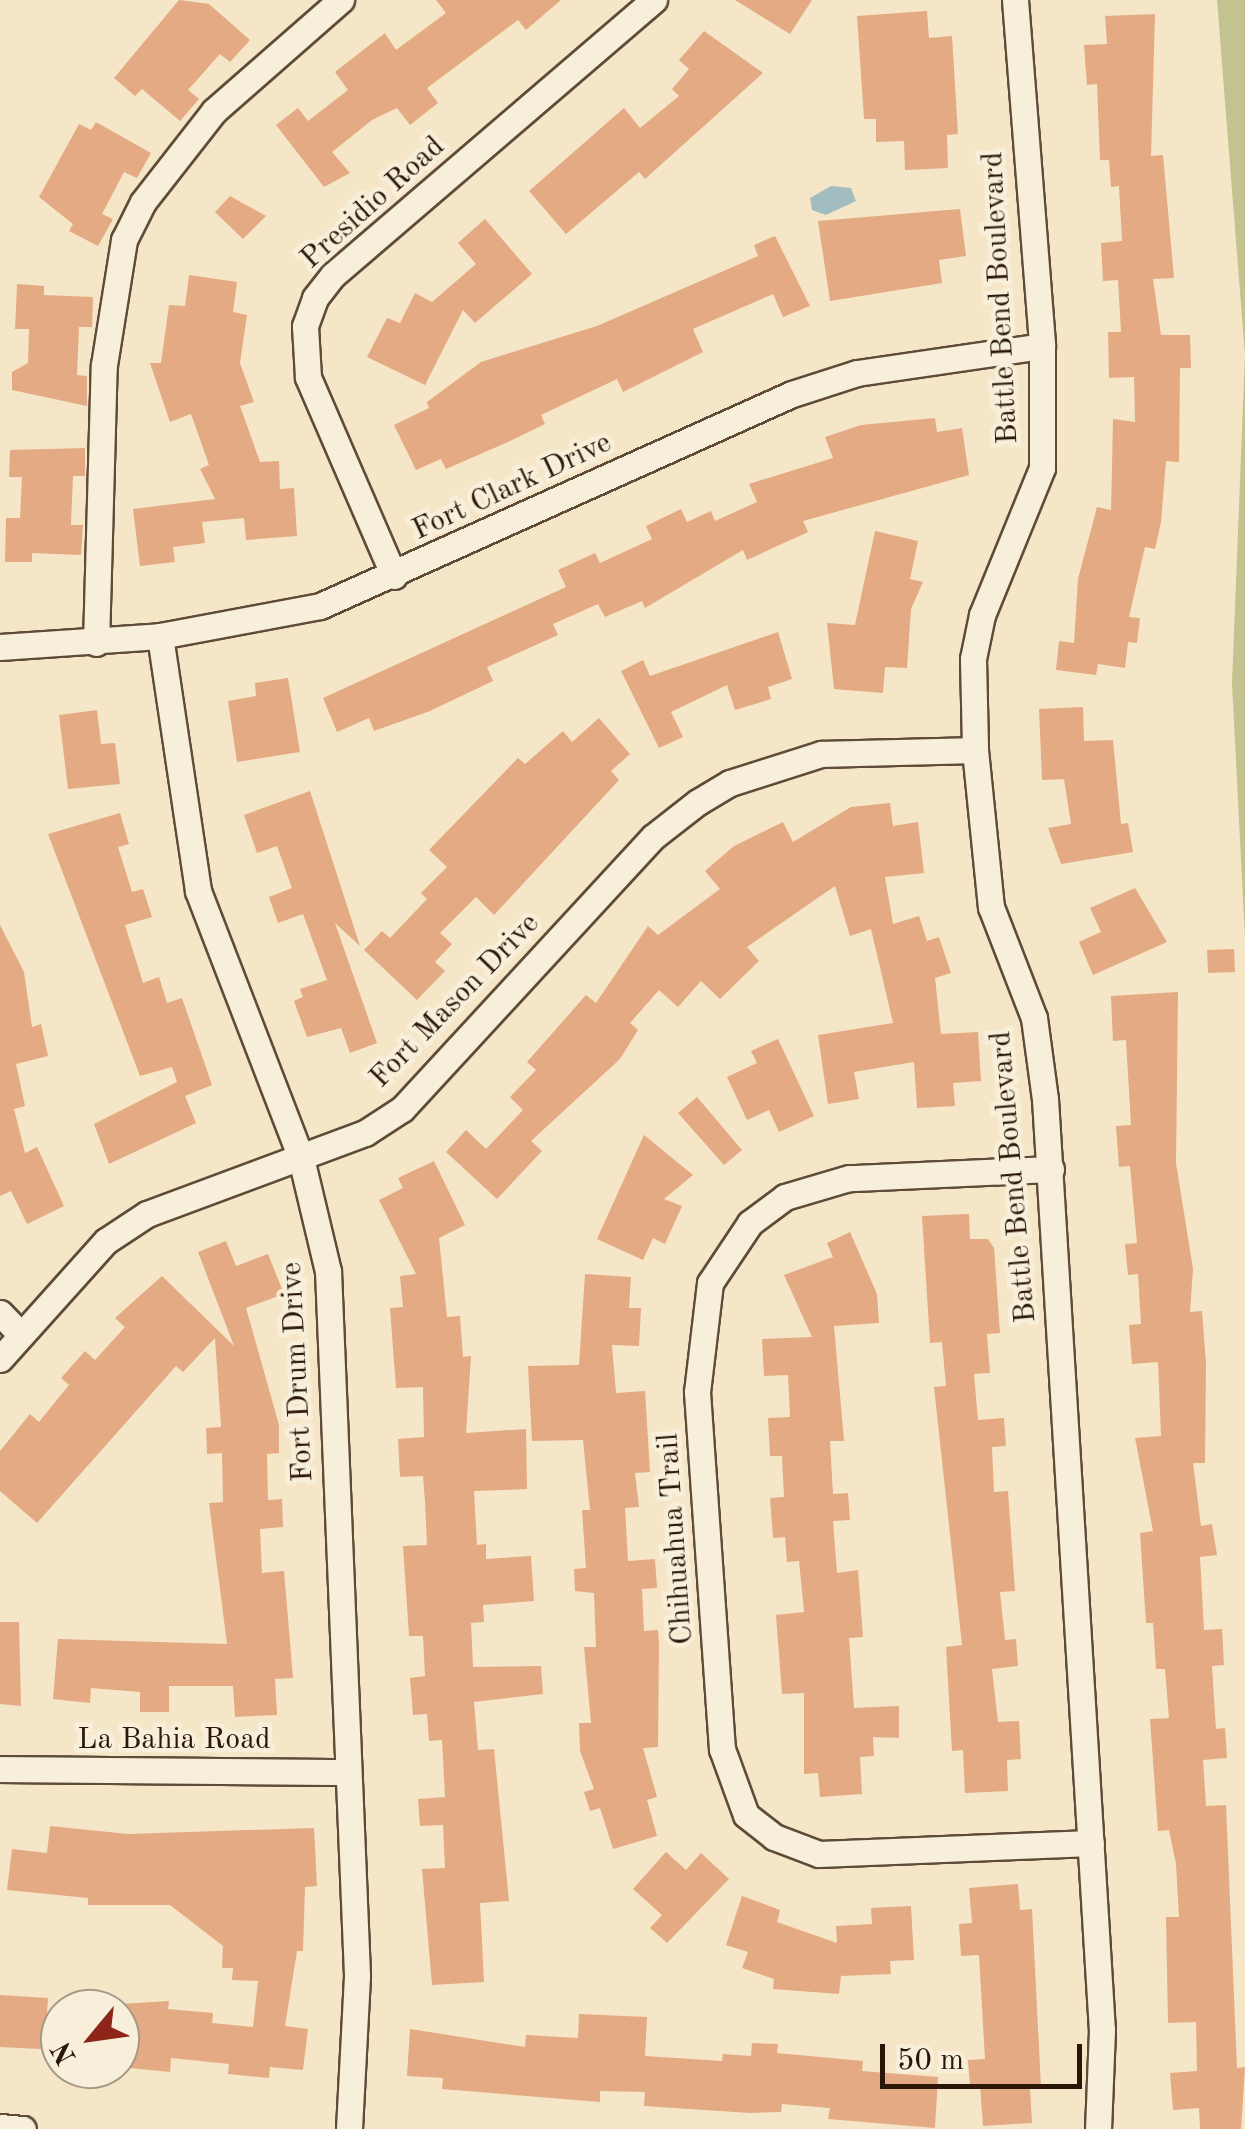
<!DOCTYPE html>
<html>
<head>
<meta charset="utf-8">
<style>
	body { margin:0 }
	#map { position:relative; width:1245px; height:2129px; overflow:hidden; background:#f5e6c7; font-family:"Old Standard TT",serif }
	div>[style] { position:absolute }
	.green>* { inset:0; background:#c2c391 }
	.water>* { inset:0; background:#a1bdc0 }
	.building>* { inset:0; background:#e4aa84 }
	.roads { filter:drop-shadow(2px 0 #5e4b38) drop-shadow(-2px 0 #5e4b38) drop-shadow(0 2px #5e4b38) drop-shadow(0 -2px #5e4b38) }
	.minor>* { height:25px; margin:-12.5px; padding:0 12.5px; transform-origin:12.5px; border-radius:12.5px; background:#f8efdb }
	span { translate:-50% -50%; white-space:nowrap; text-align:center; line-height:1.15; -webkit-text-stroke:9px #f8efdb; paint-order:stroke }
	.street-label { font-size:30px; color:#2b1708 }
	.north { position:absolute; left:40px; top:1989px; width:100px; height:100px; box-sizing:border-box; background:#f8efdb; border:2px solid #a69987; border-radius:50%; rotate:241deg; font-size:28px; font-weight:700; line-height:40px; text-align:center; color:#2b1708 }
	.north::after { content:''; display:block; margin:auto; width:35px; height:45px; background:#8f2418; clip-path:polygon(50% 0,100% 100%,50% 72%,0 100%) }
	.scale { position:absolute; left:880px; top:2044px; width:202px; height:45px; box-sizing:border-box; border:5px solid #2b1708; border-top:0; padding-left:12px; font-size:30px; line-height:35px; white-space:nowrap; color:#2b1708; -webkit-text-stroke:8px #f8efdb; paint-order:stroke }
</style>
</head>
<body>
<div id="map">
	<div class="green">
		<i style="clip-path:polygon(1217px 0,1245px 0,1245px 938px,1232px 683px,1245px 355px)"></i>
	</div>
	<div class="water">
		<i style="clip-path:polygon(831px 186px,851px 188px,856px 201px,826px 215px,812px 210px,810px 198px)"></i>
	</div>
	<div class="building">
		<i style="clip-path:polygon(179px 0,209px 4px,250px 40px,230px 62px,220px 54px,188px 90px,199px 99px,180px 121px,142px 89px,135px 96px,114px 78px)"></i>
		<i style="clip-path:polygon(436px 0,561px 0,526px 30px,518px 20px,427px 88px,438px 103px,410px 125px,397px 108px,372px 120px,332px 152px,350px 173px,324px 187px,276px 125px,298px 108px,308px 121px,348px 90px,335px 72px,385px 33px,396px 50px,446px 13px)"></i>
		<i style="clip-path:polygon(735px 0,812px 0,790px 34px)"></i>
		<i style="clip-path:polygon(927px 11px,929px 38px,952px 36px,958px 134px,947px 135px,948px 168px,905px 170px,904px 141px,876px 142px,876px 119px,864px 119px,857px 16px)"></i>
		<i style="clip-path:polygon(1155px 14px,1151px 156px,1163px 155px,1174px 278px,1153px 279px,1161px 335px,1190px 335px,1191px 368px,1180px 368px,1179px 462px,1166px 461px,1161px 522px,1155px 549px,1145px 547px,1129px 617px,1140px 618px,1137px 643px,1128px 642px,1125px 668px,1098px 664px,1096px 675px,1056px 670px,1059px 641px,1074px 643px,1078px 579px,1097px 507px,1111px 510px,1113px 419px,1135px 422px,1134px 377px,1109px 378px,1108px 332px,1121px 332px,1118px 280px,1103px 281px,1101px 243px,1122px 241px,1119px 186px,1111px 187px,1109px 160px,1100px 160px,1097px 84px,1087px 85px,1084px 45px,1107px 44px,1105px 16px)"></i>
		<i style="clip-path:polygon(704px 31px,763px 73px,645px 179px,639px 172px,566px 234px,529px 191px,624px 108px,640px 128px,679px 96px,672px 89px,689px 69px,679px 60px)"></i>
		<i style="clip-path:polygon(96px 122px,151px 153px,137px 178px,124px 172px,102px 214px,113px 219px,98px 246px,69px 231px,73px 224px,39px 197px,79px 124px,91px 130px)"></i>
		<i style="clip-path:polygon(230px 196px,266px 216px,243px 239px,215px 212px)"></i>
		<i style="clip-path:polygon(960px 209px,966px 256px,939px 260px,942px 283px,830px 301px,818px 221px)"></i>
		<i style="clip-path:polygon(485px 219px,532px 274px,475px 323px,463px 310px,425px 385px,367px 357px,387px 318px,400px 323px,415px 293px,432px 302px,476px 264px,458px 243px)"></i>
		<i style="clip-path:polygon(775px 236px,810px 306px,783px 317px,773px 294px,693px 329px,703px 352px,623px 392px,617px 379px,541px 415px,545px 424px,508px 442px,446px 469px,441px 459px,416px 470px,394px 425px,429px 408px,427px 402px,481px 362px,597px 326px,758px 256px,754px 245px)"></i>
		<i style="clip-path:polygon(189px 275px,237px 282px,233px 312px,247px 315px,240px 363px,254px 402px,240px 406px,260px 462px,279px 461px,280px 489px,294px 488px,297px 536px,246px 540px,244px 518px,202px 522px,205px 543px,173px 547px,175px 562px,140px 566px,133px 509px,215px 499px,200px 469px,209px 465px,191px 414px,170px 422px,150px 363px,161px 363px,169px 305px,185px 306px)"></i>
		<i style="clip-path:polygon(17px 284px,44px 286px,44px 295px,93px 297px,92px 327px,79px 327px,77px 375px,87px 376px,87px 406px,12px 390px,12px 372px,28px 363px,29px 329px,15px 329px)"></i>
		<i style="clip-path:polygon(935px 418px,937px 432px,962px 428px,969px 475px,803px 521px,808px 532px,747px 560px,743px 550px,645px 608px,642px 601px,605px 617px,598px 604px,553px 624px,558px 635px,487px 667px,493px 681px,430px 711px,374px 731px,369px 718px,337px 732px,323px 698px,566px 587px,558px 570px,595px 553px,600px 563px,652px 539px,646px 526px,681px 509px,687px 522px,711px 511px,715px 521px,757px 502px,749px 484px,833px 458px,825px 437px,861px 425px)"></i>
		<i style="clip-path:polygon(85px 448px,85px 476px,73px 476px,71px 525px,83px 525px,81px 555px,32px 553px,32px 562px,5px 562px,6px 518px,20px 518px,22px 477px,9px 477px,10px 450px)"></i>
		<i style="clip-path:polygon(875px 531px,918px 541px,910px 579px,923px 582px,911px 609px,907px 668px,885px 667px,883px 693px,834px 689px,827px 623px,855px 625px)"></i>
		<i style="clip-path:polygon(778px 632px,792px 679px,768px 687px,771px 699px,735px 710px,727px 685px,671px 712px,683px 737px,659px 748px,621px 671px,643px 660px,650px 676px)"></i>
		<i style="clip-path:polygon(288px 678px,300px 752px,237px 762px,228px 701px,256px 696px,255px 683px)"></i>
		<i style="clip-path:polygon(1083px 707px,1084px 741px,1113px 740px,1121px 824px,1128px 823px,1133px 852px,1061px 864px,1048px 828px,1071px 824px,1064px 779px,1042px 780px,1039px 709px)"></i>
		<i style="clip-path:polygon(97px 710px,101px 744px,115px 743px,120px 784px,68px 789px,59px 715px)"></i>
		<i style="clip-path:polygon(599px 718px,630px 754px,611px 771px,619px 780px,494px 915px,476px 897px,440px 933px,452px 944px,435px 962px,445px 971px,417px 1000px,364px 950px,382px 931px,390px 938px,427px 899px,421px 893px,447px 867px,429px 850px,518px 758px,525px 764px,563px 731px,572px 742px)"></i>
		<i style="clip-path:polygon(310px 791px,360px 946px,335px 923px,377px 1043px,350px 1053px,341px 1028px,307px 1037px,294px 1001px,303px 997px,300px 989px,327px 980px,303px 914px,278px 923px,269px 897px,292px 888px,277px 846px,257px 853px,244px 815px)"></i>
		<i style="clip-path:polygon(890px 803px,893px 826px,918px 822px,924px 873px,885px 877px,893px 924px,919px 916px,927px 941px,939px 937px,951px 973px,935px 978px,941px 1034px,978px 1032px,981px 1081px,953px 1083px,955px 1106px,917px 1108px,914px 1062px,854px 1072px,859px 1099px,828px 1104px,818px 1035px,893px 1023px,871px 929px,850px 936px,835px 886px,747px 947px,759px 961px,720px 999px,701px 981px,678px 1007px,659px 990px,630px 1023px,638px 1030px,620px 1059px,531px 1141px,542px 1151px,497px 1199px,446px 1152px,466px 1130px,486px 1149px,523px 1110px,510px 1097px,536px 1070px,527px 1062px,586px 995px,596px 1003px,648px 926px,658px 935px,720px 889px,705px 871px,734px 846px,783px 822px,793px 842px,851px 807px)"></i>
		<i style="clip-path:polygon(120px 813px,129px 844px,118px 847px,132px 892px,143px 889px,152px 917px,125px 925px,143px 983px,159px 977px,167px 1003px,182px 998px,212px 1085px,185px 1096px,196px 1123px,109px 1164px,94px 1124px,177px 1082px,172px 1067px,140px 1076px,48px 834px)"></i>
		<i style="clip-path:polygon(1135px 888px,1167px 942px,1093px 975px,1079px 942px,1101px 932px,1090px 908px)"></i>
		<i style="clip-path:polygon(0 925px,24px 972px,32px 1027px,41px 1024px,48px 1056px,16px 1064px,25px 1106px,14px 1109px,25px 1153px,37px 1147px,64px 1206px,27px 1224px,11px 1191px,0 1196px)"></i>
		<i style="clip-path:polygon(1234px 949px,1235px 972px,1208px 973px,1207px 950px)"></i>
		<i style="clip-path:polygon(1178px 992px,1176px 1163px,1193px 1269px,1190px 1312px,1202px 1311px,1206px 1363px,1205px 1463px,1193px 1463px,1201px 1526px,1212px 1524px,1217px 1555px,1200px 1557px,1204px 1630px,1222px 1629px,1224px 1665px,1212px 1666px,1216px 1729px,1225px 1728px,1227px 1758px,1203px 1760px,1206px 1806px,1226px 1805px,1237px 2068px,1245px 2067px,1241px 2129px,1200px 2129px,1199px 2108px,1173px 2110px,1170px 2073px,1197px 2071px,1196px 2022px,1168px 2023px,1166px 1917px,1179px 1917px,1176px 1864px,1169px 1830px,1158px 1831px,1150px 1719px,1169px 1718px,1165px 1669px,1156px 1669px,1153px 1623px,1146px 1623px,1140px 1533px,1153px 1531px,1135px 1438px,1161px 1436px,1158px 1362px,1132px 1364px,1129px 1325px,1141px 1324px,1138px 1274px,1128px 1275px,1125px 1244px,1137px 1243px,1130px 1166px,1119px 1167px,1116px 1126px,1131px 1125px,1126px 1040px,1113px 1041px,1111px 996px)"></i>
		<i style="clip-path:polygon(778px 1039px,814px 1116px,779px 1132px,769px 1110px,747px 1120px,727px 1077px,757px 1063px,751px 1051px)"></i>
		<i style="clip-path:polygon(697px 1097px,742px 1150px,724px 1165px,678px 1113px)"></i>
		<i style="clip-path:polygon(644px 1135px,693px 1175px,664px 1199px,682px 1206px,665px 1244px,653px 1238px,643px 1260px,597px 1239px)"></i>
		<i style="clip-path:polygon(434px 1161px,465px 1225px,439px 1238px,447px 1317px,460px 1316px,463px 1357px,471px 1356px,466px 1433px,526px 1429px,527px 1489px,474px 1491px,477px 1545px,486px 1544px,486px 1559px,531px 1556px,534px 1601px,483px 1605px,484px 1622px,471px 1623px,473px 1667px,541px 1666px,543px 1694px,474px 1702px,478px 1750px,494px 1749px,509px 1901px,480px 1903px,484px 1982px,432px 1985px,422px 1869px,445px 1868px,443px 1825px,420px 1826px,418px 1799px,445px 1797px,442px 1740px,429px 1741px,427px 1714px,413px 1715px,410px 1678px,425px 1676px,423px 1636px,409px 1636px,403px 1546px,427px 1545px,425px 1502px,423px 1476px,400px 1477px,398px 1439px,424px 1437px,423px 1387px,396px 1388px,390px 1308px,403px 1307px,400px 1276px,416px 1274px,379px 1200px,403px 1188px,398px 1178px)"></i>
		<i style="clip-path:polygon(969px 1214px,970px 1239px,988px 1239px,994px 1248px,1000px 1333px,987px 1334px,990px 1373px,974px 1374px,978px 1420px,1004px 1418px,1006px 1446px,992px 1447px,994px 1492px,1008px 1491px,1015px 1591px,1000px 1592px,1005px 1640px,1016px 1639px,1018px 1666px,992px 1669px,998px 1722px,1019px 1721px,1021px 1759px,1007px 1760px,1008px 1791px,965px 1793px,963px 1750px,952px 1751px,946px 1647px,962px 1645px,934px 1387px,946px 1386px,942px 1342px,930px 1343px,922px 1216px)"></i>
		<i style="clip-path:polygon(850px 1232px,877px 1294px,879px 1323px,834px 1326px,844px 1441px,830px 1441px,833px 1494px,848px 1493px,850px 1520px,833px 1521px,837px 1573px,858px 1570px,863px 1637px,849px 1638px,854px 1708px,899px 1706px,899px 1738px,873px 1737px,874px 1756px,860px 1757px,862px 1794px,820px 1797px,818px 1773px,804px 1774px,804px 1693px,782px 1694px,776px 1615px,804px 1612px,799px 1561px,787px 1562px,785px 1537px,773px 1538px,770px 1498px,784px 1497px,782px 1456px,770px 1456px,768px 1418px,790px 1417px,788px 1375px,764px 1376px,762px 1339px,812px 1337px,784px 1275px,833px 1257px,827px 1243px)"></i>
		<i style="clip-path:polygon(226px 1241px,236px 1266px,268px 1254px,284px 1294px,246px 1308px,279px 1425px,279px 1453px,267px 1454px,268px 1500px,282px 1499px,283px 1527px,260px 1529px,262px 1573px,284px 1571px,293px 1678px,275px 1679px,277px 1715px,235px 1717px,233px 1686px,169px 1686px,169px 1712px,140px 1712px,140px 1692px,91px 1688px,90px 1703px,53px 1699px,58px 1639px,227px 1644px,209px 1503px,223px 1502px,222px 1453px,207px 1454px,206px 1428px,221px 1427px,215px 1338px,183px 1372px,176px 1366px,37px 1523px,0 1491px,0 1451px,30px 1414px,39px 1422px,69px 1385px,61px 1378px,85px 1351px,95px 1360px,125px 1327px,115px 1318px,162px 1276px,234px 1346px,198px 1252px)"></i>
		<i style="clip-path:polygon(585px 1274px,631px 1277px,629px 1308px,641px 1308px,639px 1346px,612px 1345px,616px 1393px,645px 1391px,650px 1472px,635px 1473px,639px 1507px,625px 1508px,628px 1561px,655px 1559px,657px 1588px,642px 1589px,644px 1631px,658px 1630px,659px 1645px,658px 1747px,643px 1748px,657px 1797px,647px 1800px,657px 1836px,613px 1849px,600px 1808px,590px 1811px,584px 1792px,594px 1789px,580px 1751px,579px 1723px,591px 1723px,584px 1647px,596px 1647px,594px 1593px,575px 1591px,574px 1569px,586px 1568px,582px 1510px,590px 1510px,583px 1440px,532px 1441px,529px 1386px,528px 1366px,579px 1365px)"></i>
		<i style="clip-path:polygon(0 1622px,19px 1622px,21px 1706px,0 1704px)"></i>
		<i style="clip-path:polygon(50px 1826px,128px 1834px,314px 1828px,317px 1886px,305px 1887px,303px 1951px,297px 1951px,285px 2026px,308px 2029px,303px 2070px,270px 2067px,269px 2078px,228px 2074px,229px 2064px,171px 2058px,170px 2072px,120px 2067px,120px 2004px,169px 2001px,168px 2009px,213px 2013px,212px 2023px,253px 2027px,258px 1981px,232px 1980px,233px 1968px,222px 1968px,223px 1946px,170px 1905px,88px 1905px,88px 1898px,7px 1890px,12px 1849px,47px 1853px)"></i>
		<i style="clip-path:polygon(666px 1852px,686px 1870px,701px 1853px,729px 1879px,667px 1943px,650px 1928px,662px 1915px,633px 1889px)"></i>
		<i style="clip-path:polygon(1018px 1884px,1020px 1910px,1032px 1909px,1041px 2087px,1030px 2087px,1032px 2123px,983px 2126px,980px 2084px,970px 2086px,968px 2060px,985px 2059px,979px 1955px,961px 1956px,959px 1924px,972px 1923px,969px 1888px)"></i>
		<i style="clip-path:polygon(742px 1896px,780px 1910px,777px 1922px,837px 1943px,836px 1926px,872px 1924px,871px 1908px,911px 1906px,914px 1960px,890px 1961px,891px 1974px,841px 1976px,839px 1994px,773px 1989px,774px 1979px,742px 1968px,748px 1952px,726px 1945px)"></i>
		<i style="clip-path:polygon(0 1995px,48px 1998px,47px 2013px,60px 2013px,60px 2050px,0 2047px)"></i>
		<i style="clip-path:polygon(579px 2014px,647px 2017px,645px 2056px,722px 2061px,723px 2054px,751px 2056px,752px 2043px,778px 2044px,777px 2053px,863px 2061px,862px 2071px,938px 2077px,935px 2128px,828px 2119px,830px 2108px,782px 2104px,781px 2112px,750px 2113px,644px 2106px,645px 2092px,600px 2091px,600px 2102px,442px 2089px,443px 2078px,407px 2076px,410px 2029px,525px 2047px,526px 2035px,578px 2038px)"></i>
	</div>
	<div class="roads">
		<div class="minor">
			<i style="left:1015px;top:0;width:347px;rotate:85.5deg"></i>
			<i style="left:1042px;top:346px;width:122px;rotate:90deg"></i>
			<i style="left:1042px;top:468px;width:159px;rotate:112.2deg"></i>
			<i style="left:982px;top:615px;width:45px;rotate:101.6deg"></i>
			<i style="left:973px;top:659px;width:91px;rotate:88.7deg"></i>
			<i style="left:975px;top:750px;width:158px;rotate:84.2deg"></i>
			<i style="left:991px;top:907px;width:119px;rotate:68.8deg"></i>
			<i style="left:1034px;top:1018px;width:82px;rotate:82.3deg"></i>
			<i style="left:1045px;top:1099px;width:933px;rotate:86.5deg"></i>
			<i style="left:1102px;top:2030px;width:99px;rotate:92.3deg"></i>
			<i style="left:394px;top:576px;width:217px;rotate:-113.4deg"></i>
			<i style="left:308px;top:377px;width:51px;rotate:-93.4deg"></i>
			<i style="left:305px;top:326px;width:30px;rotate:-70deg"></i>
			<i style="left:315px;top:298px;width:29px;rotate:-52deg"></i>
			<i style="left:333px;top:275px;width:423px;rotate:-40.6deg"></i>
			<i style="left:160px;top:636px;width:258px;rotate:81.5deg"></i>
			<i style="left:198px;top:891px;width:286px;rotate:68.9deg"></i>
			<i style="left:301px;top:1158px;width:116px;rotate:76.6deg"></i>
			<i style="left:328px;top:1271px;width:706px;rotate:87.64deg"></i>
			<i style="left:357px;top:1976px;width:153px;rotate:93deg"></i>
			<i style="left:96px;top:643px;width:278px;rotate:-88.4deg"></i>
			<i style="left:104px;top:365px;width:127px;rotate:-80.9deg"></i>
			<i style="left:124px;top:240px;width:42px;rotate:-63.4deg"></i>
			<i style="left:143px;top:202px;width:115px;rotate:-52deg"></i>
			<i style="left:214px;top:111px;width:169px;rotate:-41.2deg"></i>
			<i style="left:0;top:647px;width:160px;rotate:-3.9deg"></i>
			<i style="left:160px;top:636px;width:163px;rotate:-10.6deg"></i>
			<i style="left:320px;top:606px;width:517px;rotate:-24.19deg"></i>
			<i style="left:792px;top:394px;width:68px;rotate:-17.9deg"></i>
			<i style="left:857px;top:373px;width:187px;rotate:-8.3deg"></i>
			<i style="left:1051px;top:1169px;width:202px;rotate:177.4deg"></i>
			<i style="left:849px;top:1178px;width:67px;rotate:163.5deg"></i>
			<i style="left:785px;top:1197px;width:44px;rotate:143.4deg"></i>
			<i style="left:750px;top:1223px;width:72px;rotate:123.7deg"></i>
			<i style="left:710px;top:1283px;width:110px;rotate:96.8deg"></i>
			<i style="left:697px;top:1392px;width:358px;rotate:86deg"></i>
			<i style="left:722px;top:1749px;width:70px;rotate:70deg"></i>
			<i style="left:746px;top:1815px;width:36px;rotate:38deg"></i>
			<i style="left:774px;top:1837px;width:48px;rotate:20.7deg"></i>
			<i style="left:819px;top:1854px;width:272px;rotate:-2.3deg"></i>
			<i style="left:0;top:1313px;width:30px;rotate:46deg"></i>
			<i style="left:0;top:1359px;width:159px;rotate:-48.1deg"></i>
			<i style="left:106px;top:1241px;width:49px;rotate:-33.4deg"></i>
			<i style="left:147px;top:1214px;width:233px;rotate:-20.4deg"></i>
			<i style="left:365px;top:1133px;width:44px;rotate:-33deg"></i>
			<i style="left:402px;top:1109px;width:370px;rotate:-47.3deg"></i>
			<i style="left:653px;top:837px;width:57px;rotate:-37.9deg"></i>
			<i style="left:698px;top:802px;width:37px;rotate:-31deg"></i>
			<i style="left:730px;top:783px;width:96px;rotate:-17.7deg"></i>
			<i style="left:821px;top:754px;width:154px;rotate:-1.5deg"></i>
			<i style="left:0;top:1769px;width:348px;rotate:0.5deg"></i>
			<i style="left:0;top:2127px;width:23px;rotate:5deg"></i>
		</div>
	</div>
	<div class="street-label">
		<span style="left:373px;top:203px;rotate:-42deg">Presidio Road</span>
		<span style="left:1001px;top:298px;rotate:-93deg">Battle Bend Boulevard</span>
		<span style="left:512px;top:487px;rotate:-25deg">Fort Clark Drive</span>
		<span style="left:455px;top:1001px;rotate:-46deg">Fort Mason Drive</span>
		<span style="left:1014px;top:1177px;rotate:-95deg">Battle Bend Boulevard</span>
		<span style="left:298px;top:1372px;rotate:-93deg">Fort Drum Drive</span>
		<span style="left:676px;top:1539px;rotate:-94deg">Chihuahua Trail</span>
		<span style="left:174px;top:1740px">La Bahia Road</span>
	</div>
	<div class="north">N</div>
	<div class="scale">50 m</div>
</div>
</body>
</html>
